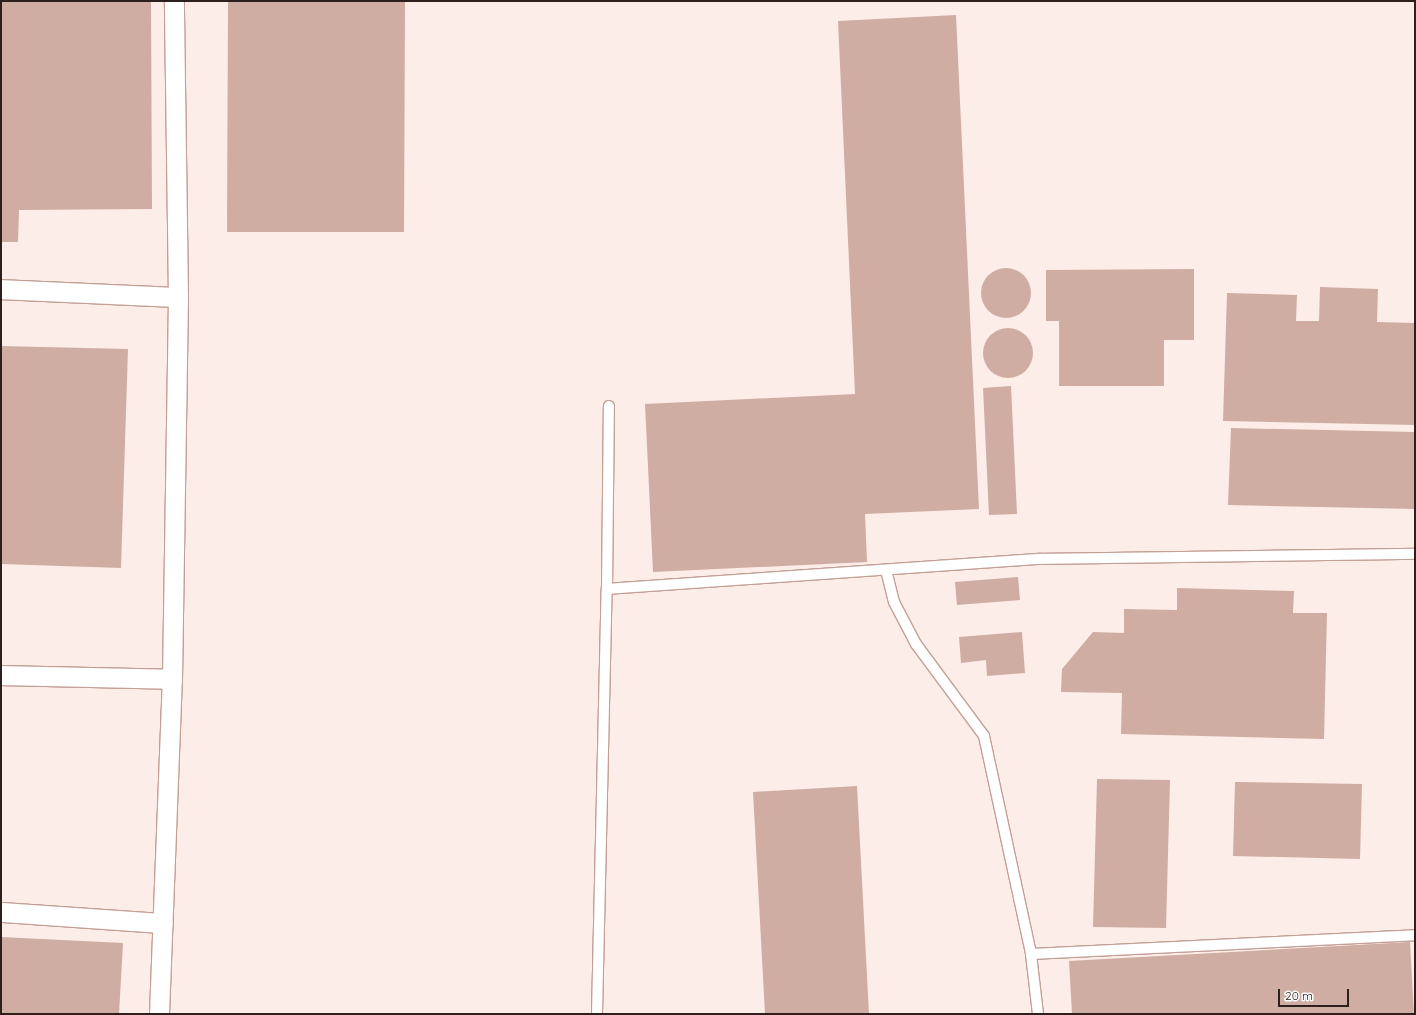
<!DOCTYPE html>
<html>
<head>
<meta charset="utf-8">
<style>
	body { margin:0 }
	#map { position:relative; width:1416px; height:1015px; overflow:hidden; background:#fcede9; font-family:Quicksand,sans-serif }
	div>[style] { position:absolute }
	.building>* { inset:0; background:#d0ada2 }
	.round { border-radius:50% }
	.roads { filter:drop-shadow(1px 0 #c3a096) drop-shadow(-1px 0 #c3a096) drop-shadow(0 1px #c3a096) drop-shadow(0 -1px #c3a096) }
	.service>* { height:10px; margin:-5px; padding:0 5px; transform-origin:5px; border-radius:5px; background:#fff }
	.minor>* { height:19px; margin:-9.5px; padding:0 9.5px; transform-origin:9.5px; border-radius:9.5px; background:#fff }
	span { translate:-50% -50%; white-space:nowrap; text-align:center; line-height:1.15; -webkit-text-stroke:4px #fff; paint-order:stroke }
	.frame { position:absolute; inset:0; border:2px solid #2d201c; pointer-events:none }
	.scale { position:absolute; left:1278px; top:989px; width:71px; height:18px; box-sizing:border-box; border:2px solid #2d201c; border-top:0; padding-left:5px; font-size:12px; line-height:14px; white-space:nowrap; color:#2d201c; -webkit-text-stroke:3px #fff; paint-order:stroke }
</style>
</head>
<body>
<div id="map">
	<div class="building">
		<i style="clip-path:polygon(1px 1px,151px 1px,152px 209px,19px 210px,18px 242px,1px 242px)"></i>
		<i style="clip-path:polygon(228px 1px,405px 1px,404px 232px,227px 232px)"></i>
		<i style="clip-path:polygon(956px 15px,979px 509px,865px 514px,867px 562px,653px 572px,645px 404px,855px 394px,838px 21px)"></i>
		<i class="round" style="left:981px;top:268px;width:50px;height:50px"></i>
		<i style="clip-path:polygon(1194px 269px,1194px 340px,1164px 340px,1164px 386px,1059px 386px,1059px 321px,1046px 321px,1046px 270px)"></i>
		<i style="clip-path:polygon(1320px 287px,1378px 289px,1377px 322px,1415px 323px,1415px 425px,1223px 421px,1227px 293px,1297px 295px,1296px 321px,1319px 321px)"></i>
		<i class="round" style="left:983px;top:328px;width:50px;height:50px"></i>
		<i style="clip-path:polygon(1px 346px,128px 349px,121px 568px,1px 564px)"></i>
		<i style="clip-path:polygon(1011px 386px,1017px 514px,989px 515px,983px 388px)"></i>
		<i style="clip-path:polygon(1231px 428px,1415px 432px,1415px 509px,1228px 505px)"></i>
		<i style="clip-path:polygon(1018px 577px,1020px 600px,957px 605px,955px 582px)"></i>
		<i style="clip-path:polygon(1177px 588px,1294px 591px,1293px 613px,1327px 613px,1324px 739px,1121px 734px,1122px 693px,1061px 692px,1062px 669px,1093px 632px,1124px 633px,1124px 609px,1177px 610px)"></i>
		<i style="clip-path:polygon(1022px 632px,1025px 673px,987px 676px,986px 660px,961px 663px,959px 637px)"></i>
		<i style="clip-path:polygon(1097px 779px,1170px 780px,1166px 928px,1093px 927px)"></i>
		<i style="clip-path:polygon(1235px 782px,1362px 784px,1360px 859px,1233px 856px)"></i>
		<i style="clip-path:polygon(857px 786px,869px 1014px,765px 1014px,753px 792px)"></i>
		<i style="clip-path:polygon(1px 937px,123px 943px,119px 1014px,1px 1014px)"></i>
		<i style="clip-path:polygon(1410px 942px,1414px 1014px,1072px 1014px,1069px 961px)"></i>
	</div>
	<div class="roads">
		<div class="service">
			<i style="left:886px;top:570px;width:33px;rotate:76deg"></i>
			<i style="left:894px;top:602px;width:47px;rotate:62.4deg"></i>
			<i style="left:916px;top:644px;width:114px;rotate:53.5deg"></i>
			<i style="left:984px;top:736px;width:223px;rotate:77.8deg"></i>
			<i style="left:607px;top:589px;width:433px;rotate:-4deg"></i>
			<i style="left:1039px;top:559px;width:376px;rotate:-0.8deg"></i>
			<i style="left:597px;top:1014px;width:425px;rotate:-88.7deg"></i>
			<i style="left:607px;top:589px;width:183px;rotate:-89.4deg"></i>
			<i style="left:1038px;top:1014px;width:60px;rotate:-96.7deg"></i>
			<i style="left:1031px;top:954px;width:384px;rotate:-2.8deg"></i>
		</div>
		<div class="minor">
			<i style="left:1px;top:289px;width:177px;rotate:2.6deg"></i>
			<i style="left:1px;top:675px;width:171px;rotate:1.3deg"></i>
			<i style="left:1px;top:912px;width:162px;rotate:3.9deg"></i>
			<i style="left:159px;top:1014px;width:335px;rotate:-87.8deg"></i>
			<i style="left:172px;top:679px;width:382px;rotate:-89.1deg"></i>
			<i style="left:178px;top:297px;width:296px;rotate:-90.8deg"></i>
		</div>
	</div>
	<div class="frame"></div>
	<div class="scale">20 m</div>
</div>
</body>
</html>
